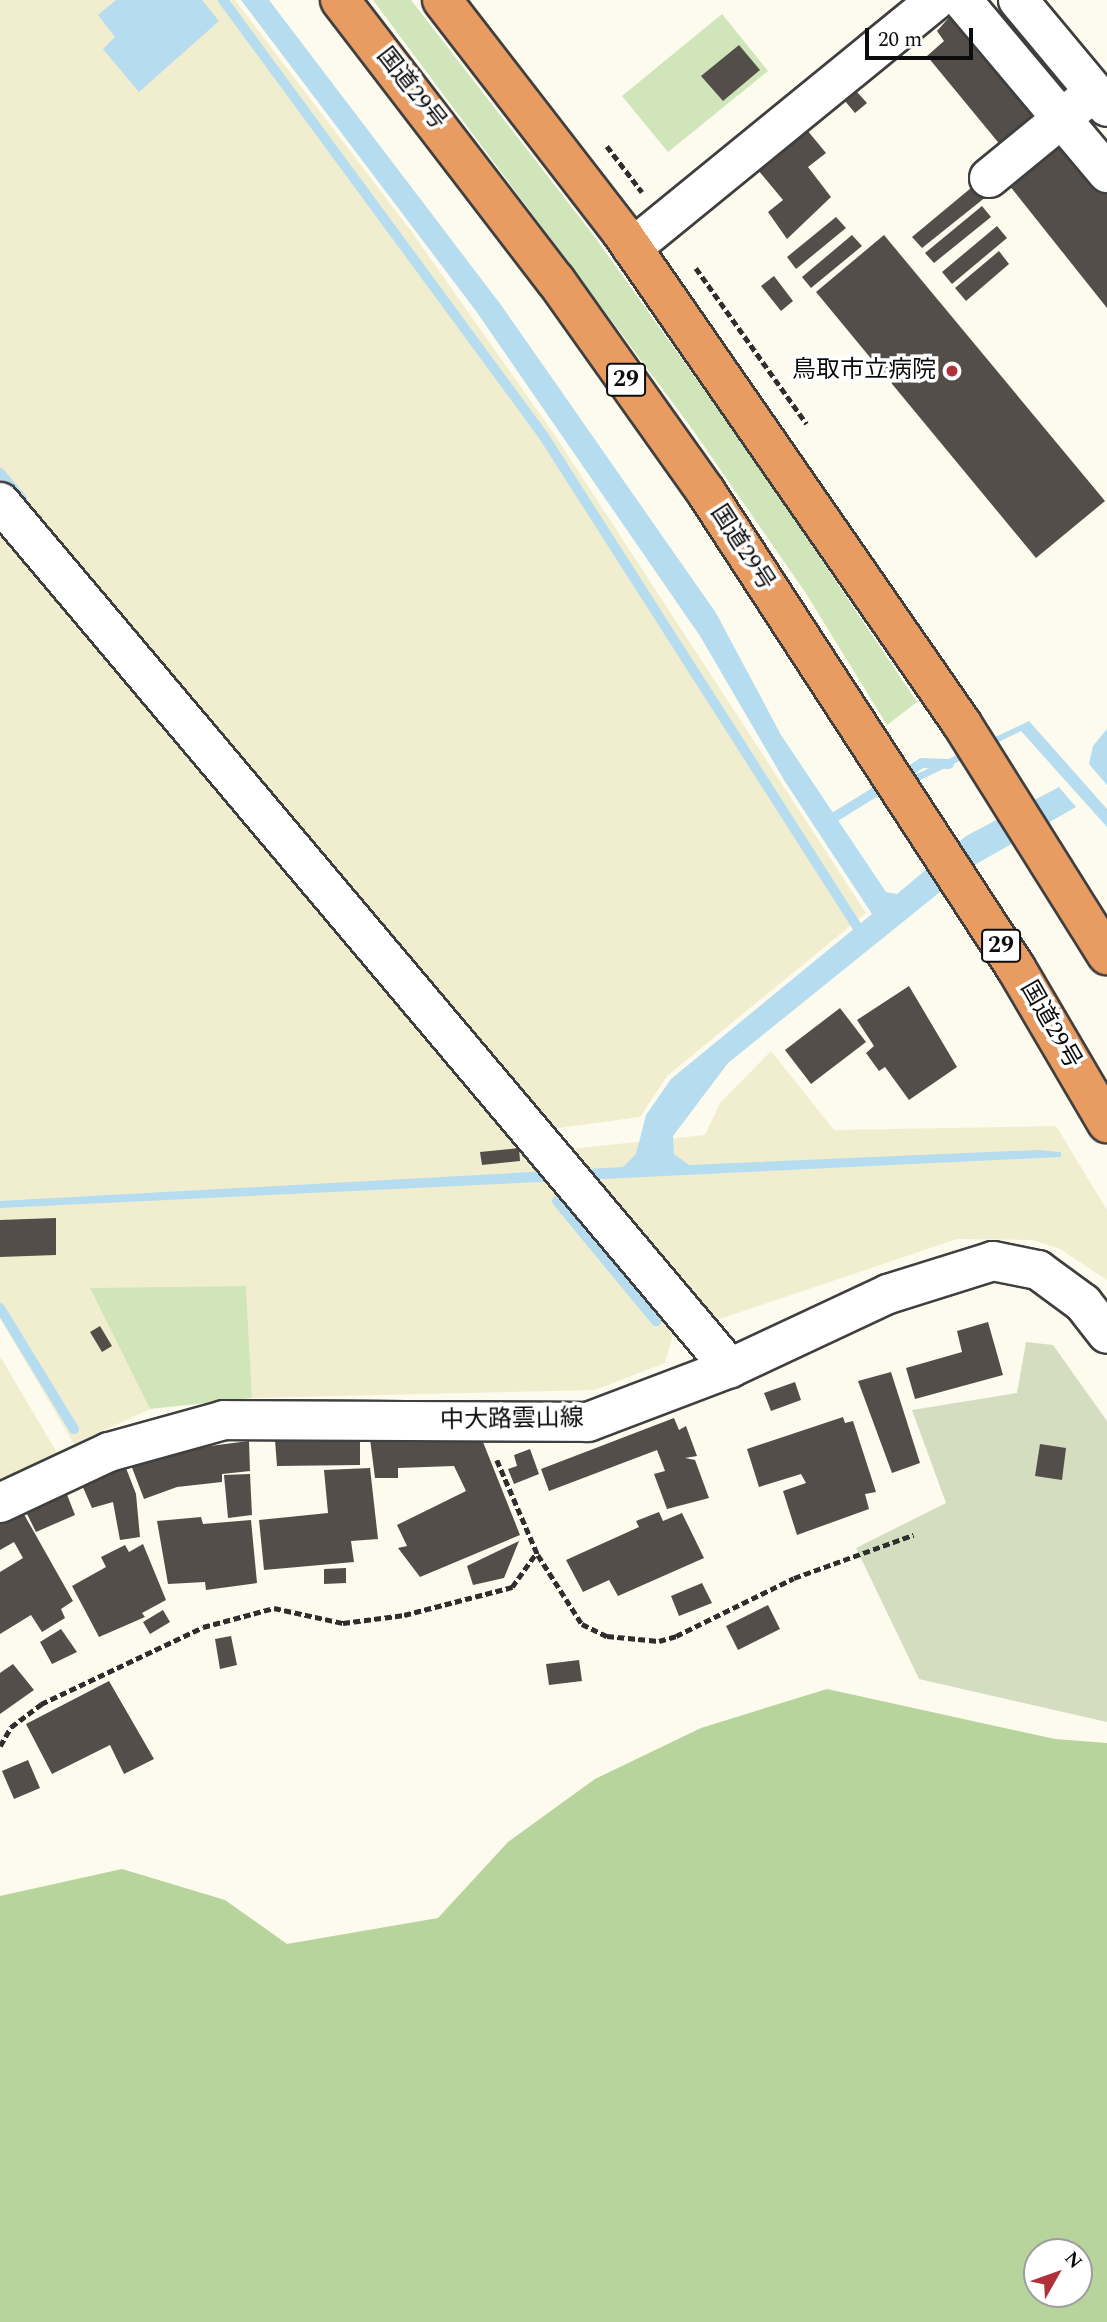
<!DOCTYPE html>
<html>
<head>
<meta charset="utf-8">
<style>
	body { margin:0 }
	#map { position:relative; width:1107px; height:2322px; overflow:hidden; background:#fdfaee; font-family:Spectral,"Noto Sans JP",serif }
	div>[style] { position:absolute }
	.farmland>* { inset:0; background:#f1eed0 }
	.green>* { inset:0; background:#d1e5ba }
	.forest>* { inset:0; background:#b6d49b }
	.cemetery>* { inset:0; background:#d5ddc1 }
	.water>* { inset:0; background:#b6dcf0 }
	.stream>* { height:10px; margin:-5px; padding:0 5px; transform-origin:5px; border-radius:5px; background:#b6dcf0 }
	.building>* { inset:0; background:#544e4a }
	.path>* { height:4.5px; margin-top:-2.25px; transform-origin:0; background:repeating-linear-gradient(90deg,#2e2e2e 0 7px,transparent 0 10.5px) }
	.roads { filter:drop-shadow(2px 0 #3f3f3f) drop-shadow(-2px 0 #3f3f3f) drop-shadow(0 2px #3f3f3f) drop-shadow(0 -2px #3f3f3f) }
	.minor>* { height:38px; margin:-19px; padding:0 19px; transform-origin:19px; border-radius:19px; background:#fff }
	.highway>* { height:38px; margin:-19px; padding:0 19px; transform-origin:19px; border-radius:19px; background:#e89c61 }
	.dots>* { width:19px; height:19px; translate:-50% -50%; box-sizing:border-box; border:4px solid #fff; border-radius:50% }
	span { translate:-50% -50%; white-space:nowrap; text-align:center; line-height:1.15; -webkit-text-stroke:7px #fff; paint-order:stroke }
	.shield-label span { padding:2px 5px; background:#fff; border:2px solid; border-radius:5px; -webkit-text-stroke-width:0 }
	.shield-label { font-size:23px; color:#0c0c0c; font-weight:700 }
	.street-label { font-size:24px; color:#0c0c0c }
	.poi-label { font-size:24px; color:#0c0c0c }
	.right { translate:-100% -50%; text-align:right }
	.north { position:absolute; left:1023px; top:2238px; width:70px; height:70px; box-sizing:border-box; background:#fff; border:2px solid #9e9e9e; border-radius:50%; rotate:50deg; font-size:19px; font-weight:700; line-height:28px; text-align:center; color:#0c0c0c }
	.north::after { content:''; display:block; margin:auto; width:24px; height:32px; background:#b0313a; clip-path:polygon(50% 0,100% 100%,50% 72%,0 100%) }
	.scale { position:absolute; left:865px; top:28px; width:108px; height:32px; box-sizing:border-box; border:4px solid #0c0c0c; border-top:0; padding-left:9px; font-size:21px; line-height:24px; white-space:nowrap; color:#0c0c0c; -webkit-text-stroke:5px #fff; paint-order:stroke }
</style>
</head>
<body>
<div id="map">
	<div class="farmland">
		<i style="clip-path:polygon(0 0,235px 0,411px 231px,554px 434px,866px 913px,667px 1076px,640px 1117px,544px 1130px,0 482px)"></i>
		<i style="clip-path:polygon(0 527px,675px 1328px,665px 1363px,595px 1390px,252px 1398px,246px 1286px,91px 1289px,150px 1409px,74px 1444px,0 1318px)"></i>
		<i style="clip-path:polygon(771px 1051px,834px 1130px,1056px 1126px,1107px 1210px,1107px 1280px,1060px 1249px,1033px 1240px,957px 1239px,708px 1323px,569px 1149px,705px 1135px,720px 1103px)"></i>
		<i style="clip-path:polygon(0 1356px,60px 1458px,0 1489px)"></i>
	</div>
	<div class="green">
		<i style="clip-path:polygon(373px 0,411px 0,594px 236px,757px 464px,917px 702px,887px 725px,805px 592px,693px 430px)"></i>
		<i style="clip-path:polygon(722px 14px,768px 71px,668px 152px,622px 96px)"></i>
		<i style="clip-path:polygon(246px 1286px,252px 1398px,150px 1409px,90px 1288px)"></i>
	</div>
	<div class="forest">
		<i style="clip-path:polygon(evenodd,827px 1689px,1055px 1739px,1107px 1743px,1107px 2322px,0 2322px,0 1896px,122px 1869px,225px 1900px,287px 1944px,438px 1918px,508px 1842px,595px 1779px,701px 1728px,827px 1689px,1037px 2252px,1079px 2252px,1079px 2294px,1037px 2294px,1037px 2252px)"></i>
	</div>
	<div class="cemetery">
		<i style="clip-path:polygon(1026px 1342px,1053px 1345px,1107px 1421px,1107px 1722px,919px 1679px,856px 1548px,946px 1503px,912px 1410px,1017px 1393px)"></i>
	</div>
	<div class="water">
		<i style="clip-path:polygon(116px 0,202px 0,219px 21px,139px 92px,103px 49px,115px 37px,98px 15px)"></i>
		<i style="clip-path:polygon(241px 0,269px 0,501px 305px,716px 613px,781px 735px,886px 892px,897px 894px,966px 836px,1059px 787px,1076px 807px,971px 867px,728px 1063px,673px 1136px,674px 1154px,689px 1165px,1037px 1150px,1061px 1152px,1061px 1157px,0 1208px,0 1201px,623px 1167px,636px 1154px,646px 1115px,671px 1079px,872px 914px,784px 780px,700px 636px,476px 311px)"></i>
		<i style="clip-path:polygon(1029px 721px,1107px 809px,1107px 827px,1021px 731px,908px 786px,904px 780px)"></i>
		<i style="clip-path:polygon(1107px 729px,1107px 785px,1089px 764px,1093px 746px)"></i>
	</div>
	<div class="stream">
		<i style="left:223px;top:0;width:540px;rotate:53.66deg"></i>
		<i style="left:543px;top:435px;width:594px;rotate:57.43deg"></i>
		<i style="left:0;top:473px;width:35px;rotate:50deg"></i>
		<i style="left:825px;top:823px;width:114px;rotate:-31.7deg"></i>
		<i style="left:922px;top:763px;width:27px;rotate:2deg"></i>
		<i style="left:557px;top:1201px;width:156px;rotate:50.5deg"></i>
		<i style="left:0;top:1308px;width:142px;rotate:58.6deg"></i>
	</div>
	<div class="building">
		<i style="clip-path:polygon(960px 5px,1039px 116px,1002px 147px,927px 56px,944px 41px,937px 31px)"></i>
		<i style="clip-path:polygon(739px 45px,760px 70px,723px 101px,701px 76px)"></i>
		<i style="clip-path:polygon(857px 92px,867px 103px,855px 113px,845px 101px)"></i>
		<i style="clip-path:polygon(807px 130px,826px 153px,808px 167px,831px 197px,787px 239px,768px 212px,783px 200px,758px 170px)"></i>
		<i style="clip-path:polygon(1067px 138px,1107px 187px,1107px 308px,1009px 185px)"></i>
		<i style="clip-path:polygon(977px 183px,987px 196px,922px 248px,912px 237px)"></i>
		<i style="clip-path:polygon(982px 206px,991px 217px,934px 263px,925px 253px)"></i>
		<i style="clip-path:polygon(836px 217px,846px 228px,796px 269px,787px 257px)"></i>
		<i style="clip-path:polygon(997px 226px,1007px 238px,952px 284px,942px 272px)"></i>
		<i style="clip-path:polygon(852px 235px,862px 246px,811px 288px,802px 277px)"></i>
		<i style="clip-path:polygon(884px 235px,1105px 501px,1036px 558px,816px 292px)"></i>
		<i style="clip-path:polygon(999px 251px,1009px 264px,966px 301px,955px 288px)"></i>
		<i style="clip-path:polygon(774px 276px,793px 301px,781px 311px,761px 286px)"></i>
		<i style="clip-path:polygon(909px 986px,957px 1067px,909px 1100px,885px 1067px,879px 1071px,866px 1053px,874px 1046px,857px 1020px)"></i>
		<i style="clip-path:polygon(840px 1008px,866px 1042px,811px 1084px,785px 1050px)"></i>
		<i style="clip-path:polygon(519px 1148px,520px 1161px,482px 1165px,480px 1152px)"></i>
		<i style="clip-path:polygon(56px 1218px,56px 1255px,0 1257px,0 1220px)"></i>
		<i style="clip-path:polygon(988px 1322px,1003px 1375px,915px 1399px,906px 1368px,962px 1352px,957px 1331px)"></i>
		<i style="clip-path:polygon(100px 1326px,112px 1346px,102px 1352px,90px 1332px)"></i>
		<i style="clip-path:polygon(891px 1372px,920px 1463px,892px 1473px,858px 1381px)"></i>
		<i style="clip-path:polygon(795px 1382px,801px 1400px,771px 1411px,764px 1393px)"></i>
		<i style="clip-path:polygon(843px 1417px,845px 1423px,853px 1421px,876px 1492px,865px 1494px,869px 1509px,797px 1535px,783px 1491px,806px 1483px,801px 1474px,759px 1487px,747px 1449px)"></i>
		<i style="clip-path:polygon(674px 1418px,679px 1430px,686px 1426px,697px 1456px,685px 1458px,695px 1460px,709px 1498px,667px 1509px,654px 1474px,665px 1471px,657px 1450px,549px 1491px,541px 1469px)"></i>
		<i style="clip-path:polygon(481px 1437px,520px 1535px,420px 1577px,398px 1548px,407px 1546px,397px 1525px,466px 1491px,454px 1466px,398px 1468px,398px 1478px,375px 1478px,370px 1439px)"></i>
		<i style="clip-path:polygon(360px 1439px,360px 1465px,277px 1466px,275px 1440px)"></i>
		<i style="clip-path:polygon(249px 1441px,250px 1471px,222px 1474px,222px 1482px,177px 1487px,144px 1499px,131px 1465px,170px 1451px)"></i>
		<i style="clip-path:polygon(1040px 1444px,1066px 1448px,1062px 1480px,1035px 1476px)"></i>
		<i style="clip-path:polygon(530px 1449px,539px 1474px,514px 1484px,508px 1469px,517px 1466px,514px 1455px)"></i>
		<i style="clip-path:polygon(126px 1468px,136px 1494px,140px 1537px,120px 1540px,113px 1502px,92px 1508px,82px 1485px)"></i>
		<i style="clip-path:polygon(370px 1468px,378px 1539px,351px 1541px,354px 1562px,264px 1570px,259px 1520px,328px 1513px,324px 1470px)"></i>
		<i style="clip-path:polygon(250px 1474px,252px 1515px,228px 1518px,224px 1475px)"></i>
		<i style="clip-path:polygon(66px 1492px,75px 1515px,36px 1532px,24px 1508px)"></i>
		<i style="clip-path:polygon(21px 1509px,73px 1601px,61px 1609px,65px 1618px,42px 1632px,31px 1615px,0 1634px,0 1572px,23px 1558px,14px 1542px,0 1550px,0 1519px)"></i>
		<i style="clip-path:polygon(659px 1512px,663px 1521px,682px 1513px,704px 1558px,618px 1596px,609px 1580px,583px 1592px,566px 1560px,639px 1527px,636px 1521px)"></i>
		<i style="clip-path:polygon(201px 1517px,203px 1524px,251px 1520px,257px 1583px,206px 1590px,205px 1582px,168px 1584px,157px 1521px)"></i>
		<i style="clip-path:polygon(519px 1541px,504px 1578px,473px 1585px,467px 1566px)"></i>
		<i style="clip-path:polygon(143px 1544px,166px 1600px,142px 1613px,145px 1617px,99px 1637px,72px 1586px,106px 1567px,101px 1557px,125px 1545px,129px 1552px)"></i>
		<i style="clip-path:polygon(346px 1568px,346px 1583px,324px 1584px,324px 1569px)"></i>
		<i style="clip-path:polygon(702px 1583px,712px 1603px,679px 1616px,671px 1596px)"></i>
		<i style="clip-path:polygon(768px 1605px,780px 1629px,738px 1650px,726px 1626px)"></i>
		<i style="clip-path:polygon(163px 1610px,170px 1622px,150px 1634px,143px 1622px)"></i>
		<i style="clip-path:polygon(61px 1629px,77px 1652px,52px 1664px,40px 1642px)"></i>
		<i style="clip-path:polygon(231px 1636px,237px 1665px,220px 1669px,215px 1639px)"></i>
		<i style="clip-path:polygon(579px 1660px,582px 1681px,549px 1685px,546px 1664px)"></i>
		<i style="clip-path:polygon(13px 1664px,34px 1690px,0 1714px,0 1673px)"></i>
		<i style="clip-path:polygon(109px 1681px,154px 1759px,124px 1774px,110px 1745px,52px 1774px,26px 1724px)"></i>
		<i style="clip-path:polygon(28px 1760px,40px 1788px,14px 1799px,2px 1771px)"></i>
	</div>
	<div class="path">
		<i style="left:607px;top:146px;width:58px;rotate:52.7deg"></i>
		<i style="left:696px;top:268px;width:191px;rotate:54.6deg"></i>
		<i style="left:497px;top:1460px;width:103px;rotate:66.7deg"></i>
		<i style="left:538px;top:1555px;width:82px;rotate:57.5deg"></i>
		<i style="left:582px;top:1624px;width:28px;rotate:26deg"></i>
		<i style="left:607px;top:1636px;width:52px;rotate:5.5deg"></i>
		<i style="left:659px;top:1641px;width:18px;rotate:-16deg"></i>
		<i style="left:676px;top:1636px;width:131px;rotate:-26.2deg"></i>
		<i style="left:794px;top:1578px;width:127px;rotate:-19.9deg"></i>
		<i style="left:0;top:1746px;width:22px;rotate:-60deg"></i>
		<i style="left:11px;top:1727px;width:38px;rotate:-37deg"></i>
		<i style="left:41px;top:1704px;width:179px;rotate:-25.4deg"></i>
		<i style="left:203px;top:1627px;width:73px;rotate:-15deg"></i>
		<i style="left:274px;top:1608px;width:71px;rotate:12.3deg"></i>
		<i style="left:343px;top:1623px;width:62px;rotate:-7.5deg"></i>
		<i style="left:404px;top:1615px;width:112px;rotate:-14.5deg"></i>
		<i style="left:512px;top:1587px;width:43px;rotate:-54.5deg"></i>
	</div>
	<div class="roads">
		<div class="minor">
			<i style="left:962px;top:0;width:226px;rotate:50deg"></i>
			<i style="left:1018px;top:0;width:139px;rotate:50.2deg"></i>
			<i style="left:989px;top:178px;width:120px;rotate:-39.3deg"></i>
			<i style="left:632px;top:248px;width:392px;rotate:-39.2deg"></i>
			<i style="left:0;top:502px;width:1133px;rotate:49.87deg"></i>
			<i style="left:0;top:1503px;width:120px;rotate:-25.1deg"></i>
			<i style="left:109px;top:1452px;width:119px;rotate:-15.5deg"></i>
			<i style="left:224px;top:1420px;width:364px;rotate:0.3deg"></i>
			<i style="left:588px;top:1422px;width:152px;rotate:-20.8deg"></i>
			<i style="left:730px;top:1368px;width:174px;rotate:-25.1deg"></i>
			<i style="left:888px;top:1294px;width:110px;rotate:-17.4deg"></i>
			<i style="left:993px;top:1261px;width:46px;rotate:11.3deg"></i>
			<i style="left:1038px;top:1270px;width:56px;rotate:36.3deg"></i>
			<i style="left:1083px;top:1303px;width:39px;rotate:52deg"></i>
		</div>
		<div class="highway">
			<i style="left:340px;top:0;width:354px;rotate:52.5deg"></i>
			<i style="left:556px;top:281px;width:259px;rotate:54.6deg"></i>
			<i style="left:706px;top:492px;width:568px;rotate:56.93deg"></i>
			<i style="left:1016px;top:968px;width:180px;rotate:59.6deg"></i>
			<i style="left:442px;top:0;width:294px;rotate:52.3deg"></i>
			<i style="left:622px;top:233px;width:597px;rotate:55.3deg"></i>
			<i style="left:962px;top:724px;width:273px;rotate:57.9deg"></i>
		</div>
	</div>
	<div class="dots">
		<i style="left:952px;top:371px;background:#b0313a"></i>
	</div>
	<div class="shield-label">
		<span style="left:626px;top:380px">29</span>
		<span style="left:1001px;top:946px">29</span>
	</div>
	<div class="street-label">
		<span style="left:411px;top:89px;rotate:52deg">国道29号</span>
		<span style="left:742px;top:548px;rotate:57deg">国道29号</span>
		<span style="left:1050px;top:1025px;rotate:60deg">国道29号</span>
		<span style="left:512px;top:1420px;rotate:-1deg">中大路雲山線</span>
	</div>
	<div class="poi-label">
		<span class="right" style="left:936px;top:371px">鳥取市立病院</span>
	</div>
	<div class="north">N</div>
	<div class="scale">20 m</div>
</div>
</body>
</html>
